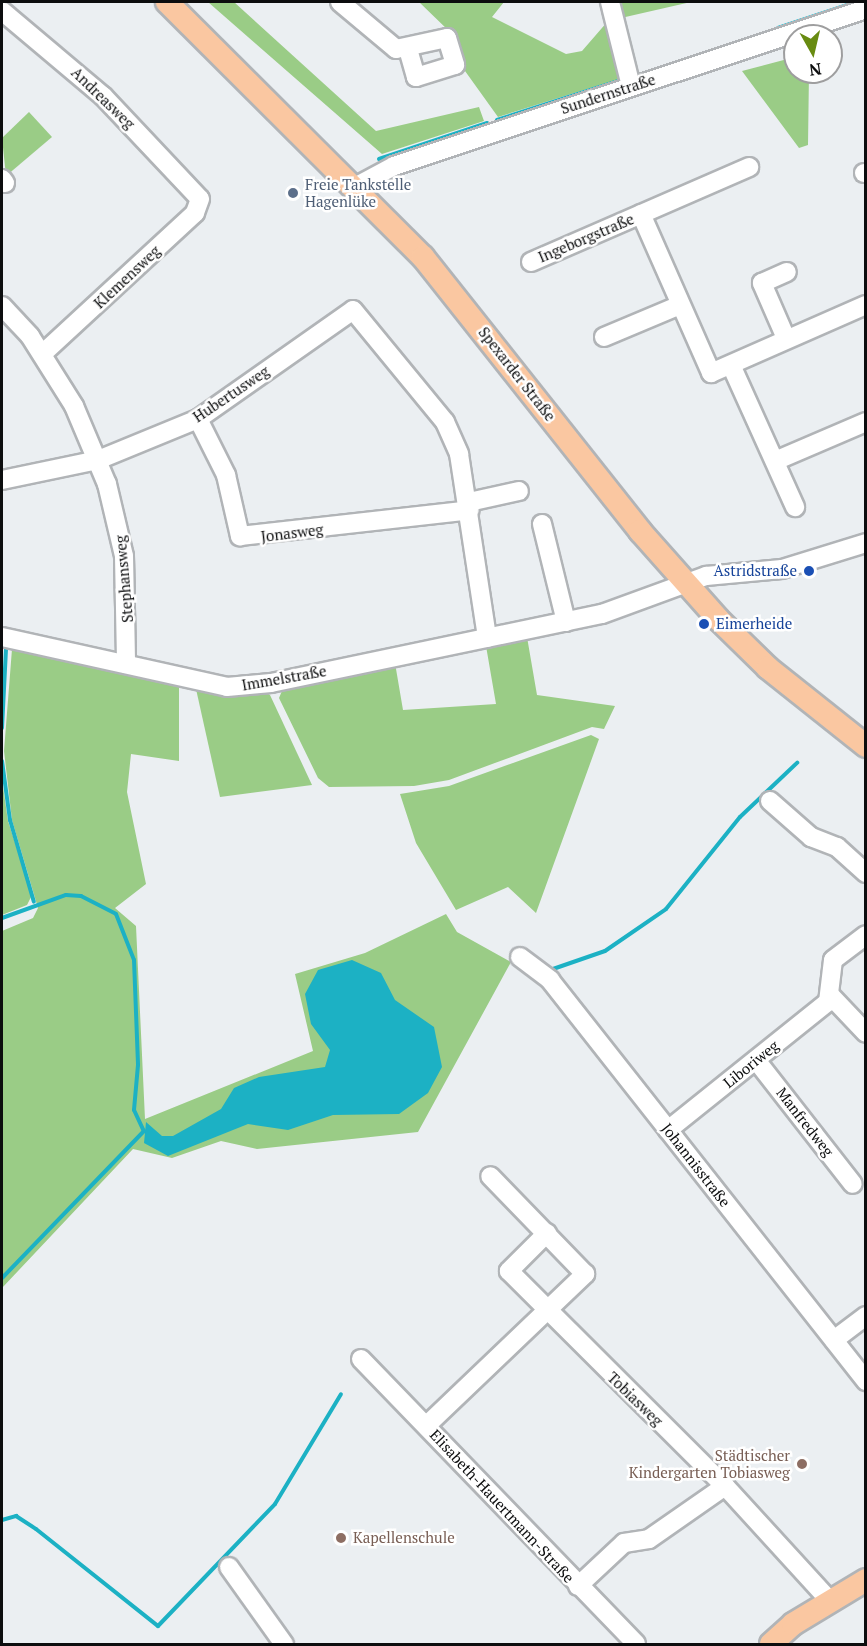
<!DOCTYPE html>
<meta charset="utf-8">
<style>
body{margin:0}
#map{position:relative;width:867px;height:1646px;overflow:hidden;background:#ebeff2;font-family:"PT Serif",serif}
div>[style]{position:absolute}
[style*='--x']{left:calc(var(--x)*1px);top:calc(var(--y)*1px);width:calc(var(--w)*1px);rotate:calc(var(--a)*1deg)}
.green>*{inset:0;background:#9acc86}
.water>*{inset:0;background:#1cb1c4}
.stream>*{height:4px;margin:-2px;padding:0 2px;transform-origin:2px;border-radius:2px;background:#1cb1c4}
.roads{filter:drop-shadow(2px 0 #b1b4b7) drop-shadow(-2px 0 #b1b4b7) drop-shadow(0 2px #b1b4b7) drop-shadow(0 -2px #b1b4b7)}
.minor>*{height:18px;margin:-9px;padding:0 9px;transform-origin:9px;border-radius:9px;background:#fff}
.major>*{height:22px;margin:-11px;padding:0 11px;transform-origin:11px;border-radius:11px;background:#fac7a1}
.dots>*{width:16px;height:16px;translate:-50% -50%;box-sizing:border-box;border:3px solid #fff;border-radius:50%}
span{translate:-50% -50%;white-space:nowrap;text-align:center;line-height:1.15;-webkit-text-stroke:5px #fff;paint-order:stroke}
.street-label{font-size:15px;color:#0c0d0e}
.service-label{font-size:15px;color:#4e5e75}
.left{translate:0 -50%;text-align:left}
.transit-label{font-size:15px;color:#164399}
.right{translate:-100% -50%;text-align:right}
.education-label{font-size:15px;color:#785e54}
.frame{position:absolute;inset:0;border:3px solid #0c0d0e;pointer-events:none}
.north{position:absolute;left:783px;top:24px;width:60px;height:60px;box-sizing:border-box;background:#fff;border:2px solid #9e9e9f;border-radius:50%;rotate:172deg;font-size:16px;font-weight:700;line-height:24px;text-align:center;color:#0c0d0e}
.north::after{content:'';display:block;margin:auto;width:21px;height:27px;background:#688b11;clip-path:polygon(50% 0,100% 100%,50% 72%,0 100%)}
</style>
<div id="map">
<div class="green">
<div style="clip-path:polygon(208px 2px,234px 2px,376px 131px,479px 107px,484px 121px,382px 154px)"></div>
<div style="clip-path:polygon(419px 2px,504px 2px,492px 17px,566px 54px,582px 51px,608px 21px,619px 79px,498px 117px,460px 64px,450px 32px)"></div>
<div style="clip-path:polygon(617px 2px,691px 2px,621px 18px)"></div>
<div style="clip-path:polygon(795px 57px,795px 72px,809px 72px,808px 145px,799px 148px,742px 71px)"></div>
<div style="clip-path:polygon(29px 112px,52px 137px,6px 176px,2px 138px)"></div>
<div style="clip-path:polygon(527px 637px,537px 695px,615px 706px,604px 729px,592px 727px,449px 780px,414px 786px,329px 787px,318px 778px,279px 698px,284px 686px,395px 663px,403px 710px,496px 704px,486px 646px)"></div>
<div style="clip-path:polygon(12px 649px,179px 684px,179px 761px,131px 754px,127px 792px,146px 884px,115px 908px,136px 926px,145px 1119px,313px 1051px,295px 974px,365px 953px,446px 914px,457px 932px,511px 962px,418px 1132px,257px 1149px,221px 1141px,172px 1158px,133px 1149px,2px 1288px,2px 931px,33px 918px,38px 908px,12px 820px,4px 751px)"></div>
<div style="clip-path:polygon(196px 689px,262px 690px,270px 695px,312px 785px,220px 797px)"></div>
<div style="clip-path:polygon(591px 735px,599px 739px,536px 913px,508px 887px,456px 910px,416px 843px,400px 794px,449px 786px)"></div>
<div style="clip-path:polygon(2px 780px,8px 821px,32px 895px,27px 905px,2px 915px)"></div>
</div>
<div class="water">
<div style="clip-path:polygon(352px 960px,381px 973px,395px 1000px,434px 1027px,442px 1067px,428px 1093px,399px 1114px,333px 1115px,288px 1130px,248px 1124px,168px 1156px,144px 1143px,146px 1122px,162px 1136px,173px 1136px,221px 1109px,234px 1088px,259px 1077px,325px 1067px,330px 1050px,311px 1024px,305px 994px,318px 970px)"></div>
</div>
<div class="stream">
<div style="--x:778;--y:28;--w:82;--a:-18.4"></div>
<div style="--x:497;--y:120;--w:130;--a:-17.9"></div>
<div style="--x:379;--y:159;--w:114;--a:-18.4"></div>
<div style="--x:487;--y:320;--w:21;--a:51"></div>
<div style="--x:2;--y:728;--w:80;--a:-87.1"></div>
<div style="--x:2;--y:761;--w:60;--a:82.3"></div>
<div style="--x:10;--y:820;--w:85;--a:73.7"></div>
<div style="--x:2;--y:918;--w:68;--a:-19.8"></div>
<div style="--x:66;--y:895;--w:15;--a:4"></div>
<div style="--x:81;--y:896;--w:39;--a:27"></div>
<div style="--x:116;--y:914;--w:49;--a:68.6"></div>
<div style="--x:134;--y:960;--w:105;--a:87.8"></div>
<div style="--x:138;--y:1065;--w:45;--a:95.1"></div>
<div style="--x:134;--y:1110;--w:23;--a:65"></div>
<div style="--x:144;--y:1131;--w:204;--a:134"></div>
<div style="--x:553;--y:969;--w:55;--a:-19.1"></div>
<div style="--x:605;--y:951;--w:74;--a:-34.5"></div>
<div style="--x:666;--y:909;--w:118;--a:-51.2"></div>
<div style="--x:740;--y:817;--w:79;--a:-43.5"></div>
<div style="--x:2;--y:1520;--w:15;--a:-16"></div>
<div style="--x:16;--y:1516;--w:24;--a:33"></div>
<div style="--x:36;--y:1529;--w:156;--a:38.5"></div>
<div style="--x:158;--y:1626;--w:169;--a:-46.2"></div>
<div style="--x:275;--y:1504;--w:128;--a:-59"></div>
</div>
<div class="roads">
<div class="minor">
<div style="--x:340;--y:2;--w:73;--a:40"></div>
<div style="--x:396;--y:49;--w:52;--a:-12.2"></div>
<div style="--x:447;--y:38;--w:28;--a:73"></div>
<div style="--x:455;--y:65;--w:41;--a:162.9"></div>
<div style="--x:416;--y:77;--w:29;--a:-106"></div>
<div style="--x:610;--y:2;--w:87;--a:76"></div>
<div style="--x:2;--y:11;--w:132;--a:40.1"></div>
<div style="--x:103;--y:96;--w:141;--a:46.7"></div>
<div style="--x:200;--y:199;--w:15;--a:110"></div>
<div style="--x:195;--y:213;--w:208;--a:137.3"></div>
<div style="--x:864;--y:173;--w:2;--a:0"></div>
<div style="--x:2;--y:179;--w:5;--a:53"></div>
<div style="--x:355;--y:187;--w:44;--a:-28.3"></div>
<div style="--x:394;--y:166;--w:497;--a:-18.4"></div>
<div style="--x:641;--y:214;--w:174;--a:66.2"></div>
<div style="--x:711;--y:373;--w:169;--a:-23.7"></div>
<div style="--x:531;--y:262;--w:238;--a:-23.5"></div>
<div style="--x:2;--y:306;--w:41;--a:47"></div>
<div style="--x:30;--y:336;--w:83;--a:57.8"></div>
<div style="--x:74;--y:406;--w:85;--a:67.1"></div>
<div style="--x:107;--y:484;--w:74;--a:76.7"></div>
<div style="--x:124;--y:556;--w:108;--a:88.9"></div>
<div style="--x:785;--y:336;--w:58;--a:-113.5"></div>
<div style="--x:762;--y:283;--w:27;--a:-24"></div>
<div style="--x:604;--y:337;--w:82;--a:-22.8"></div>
<div style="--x:731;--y:365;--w:156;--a:65.7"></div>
<div style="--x:198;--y:419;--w:63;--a:63.4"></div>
<div style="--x:226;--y:475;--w:63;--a:77.1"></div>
<div style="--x:240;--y:536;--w:231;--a:-6.4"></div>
<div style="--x:775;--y:461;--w:99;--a:-23.2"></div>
<div style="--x:2;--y:480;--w:98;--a:-11.8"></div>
<div style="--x:98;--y:460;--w:108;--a:-22.3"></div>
<div style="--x:198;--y:419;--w:189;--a:-35.1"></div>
<div style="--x:353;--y:310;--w:145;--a:50.6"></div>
<div style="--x:445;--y:422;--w:35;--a:66"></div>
<div style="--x:459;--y:454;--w:186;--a:81.3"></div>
<div style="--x:469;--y:502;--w:51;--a:-12.4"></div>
<div style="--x:542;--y:524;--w:101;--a:76.2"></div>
<div style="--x:2;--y:637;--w:230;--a:12.5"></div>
<div style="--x:227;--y:687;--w:44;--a:-5.2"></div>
<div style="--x:271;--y:683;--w:338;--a:-11.8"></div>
<div style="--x:602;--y:614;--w:111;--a:-20.1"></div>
<div style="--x:706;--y:576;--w:76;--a:-5.3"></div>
<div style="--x:782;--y:569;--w:88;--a:-17.2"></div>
<div style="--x:770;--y:801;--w:55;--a:41.3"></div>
<div style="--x:811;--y:837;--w:28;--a:21"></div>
<div style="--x:837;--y:847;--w:39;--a:42"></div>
<div style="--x:520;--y:957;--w:38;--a:37"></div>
<div style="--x:550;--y:980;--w:511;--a:51.76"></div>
<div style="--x:830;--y:995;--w:52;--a:46.5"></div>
<div style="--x:756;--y:1060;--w:157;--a:52"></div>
<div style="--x:668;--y:1130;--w:205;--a:-38.7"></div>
<div style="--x:828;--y:1002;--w:42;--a:-83.2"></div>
<div style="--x:833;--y:960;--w:41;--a:-37.1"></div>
<div style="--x:547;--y:1233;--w:54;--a:135"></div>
<div style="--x:509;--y:1271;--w:305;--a:44.9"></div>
<div style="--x:725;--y:1486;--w:157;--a:47.6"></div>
<div style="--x:834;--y:1340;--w:40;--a:-37"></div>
<div style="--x:361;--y:1359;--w:396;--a:46"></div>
<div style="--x:427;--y:1425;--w:219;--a:-43.7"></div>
<div style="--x:585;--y:1274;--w:136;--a:-134.1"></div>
<div style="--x:229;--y:1567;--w:95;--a:54.5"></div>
<div style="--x:578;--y:1586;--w:63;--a:-43.1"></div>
<div style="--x:624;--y:1543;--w:25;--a:-9"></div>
<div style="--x:649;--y:1539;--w:93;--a:-34.9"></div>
</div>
<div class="major">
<div style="--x:167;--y:2;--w:361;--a:44.9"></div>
<div style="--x:423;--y:257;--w:350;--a:51.6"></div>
<div style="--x:640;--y:531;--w:118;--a:48.4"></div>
<div style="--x:718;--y:619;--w:70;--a:44.4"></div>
<div style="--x:768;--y:668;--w:125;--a:38.5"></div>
<div style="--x:771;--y:1644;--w:30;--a:-42"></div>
<div style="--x:793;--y:1624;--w:85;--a:-31.1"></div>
</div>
</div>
<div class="dots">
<div style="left:293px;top:193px;background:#5c6f8a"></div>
<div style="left:809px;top:571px;background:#1a4fb4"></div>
<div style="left:704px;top:624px;background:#1a4fb4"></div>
<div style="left:802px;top:1464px;background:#8d6e63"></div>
<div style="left:341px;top:1538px;background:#8d6e63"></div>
</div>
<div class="street-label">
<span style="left:608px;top:94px;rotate:-18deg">Sundernstraße</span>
<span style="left:103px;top:98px;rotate:44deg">Andreasweg</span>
<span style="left:586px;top:238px;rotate:-23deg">Ingeborgstraße</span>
<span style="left:127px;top:277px;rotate:-43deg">Klemensweg</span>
<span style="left:517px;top:374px;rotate:52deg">Spexarder Straße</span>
<span style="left:231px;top:394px;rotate:-34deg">Hubertusweg</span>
<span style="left:292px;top:533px;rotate:-7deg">Jonasweg</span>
<span style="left:124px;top:579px;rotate:-95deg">Stephansweg</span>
<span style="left:284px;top:678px;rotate:-10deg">Immelstraße</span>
<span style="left:751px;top:1064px;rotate:-39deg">Liboriweg</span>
<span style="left:805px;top:1122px;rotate:52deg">Manfredweg</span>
<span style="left:696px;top:1165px;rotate:52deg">Johannisstraße</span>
<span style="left:635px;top:1399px;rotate:44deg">Tobiasweg</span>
<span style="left:502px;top:1506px;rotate:47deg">Elisabeth-Hauertmann-Straße</span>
</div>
<div class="service-label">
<span class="left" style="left:305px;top:193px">Freie Tankstelle<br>Hagenlüke</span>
</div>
<div class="transit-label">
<span class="right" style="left:797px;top:571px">Astridstraße</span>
<span class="left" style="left:716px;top:624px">Eimerheide</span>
</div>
<div class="education-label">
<span class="right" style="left:790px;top:1464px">Städtischer<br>Kindergarten Tobiasweg</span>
<span class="left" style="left:353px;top:1538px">Kapellenschule</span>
</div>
<div class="frame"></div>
<div class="north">N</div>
</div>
